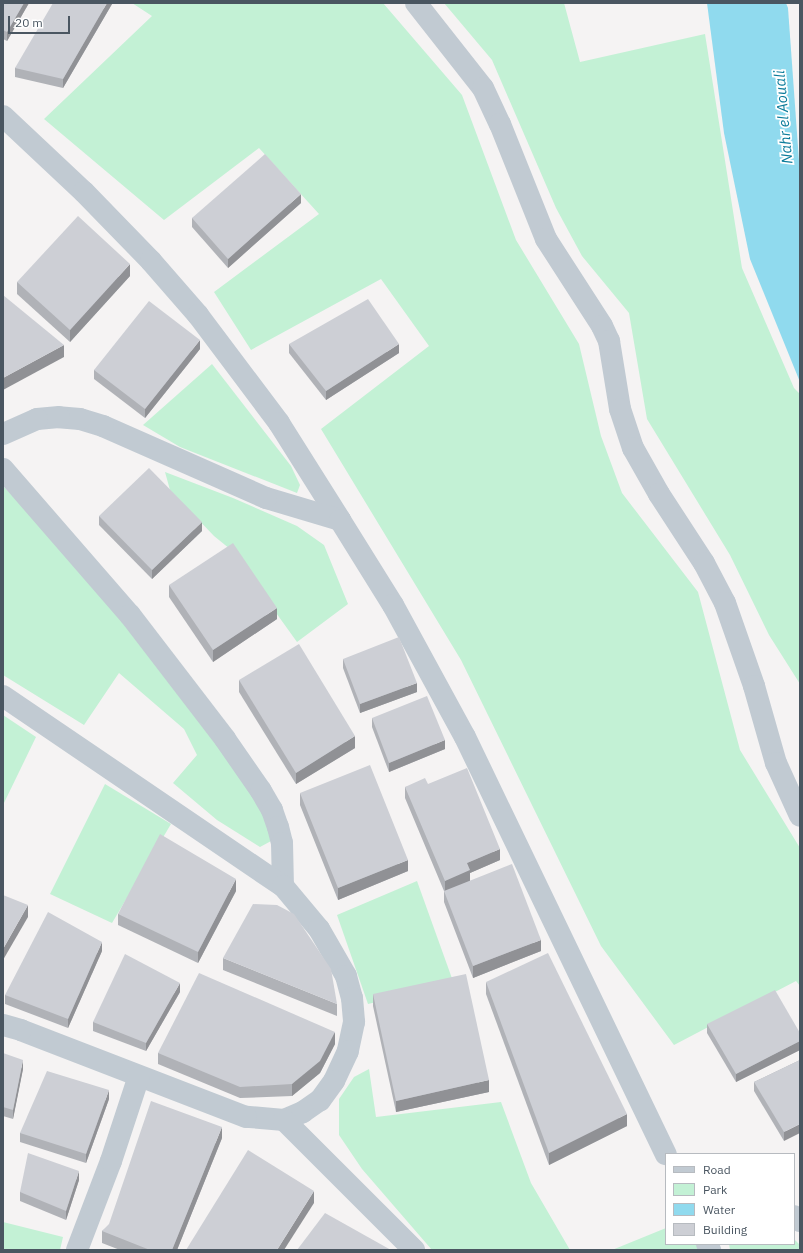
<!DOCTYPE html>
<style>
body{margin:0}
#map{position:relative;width:803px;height:1253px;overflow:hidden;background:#f5f3f3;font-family:"IBM Plex Sans",sans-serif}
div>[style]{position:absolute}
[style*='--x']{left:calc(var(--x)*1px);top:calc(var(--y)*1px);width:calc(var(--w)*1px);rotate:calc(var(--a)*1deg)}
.green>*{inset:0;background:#c3f1d5}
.water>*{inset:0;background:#90daee}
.minor>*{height:22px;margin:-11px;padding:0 11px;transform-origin:11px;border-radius:11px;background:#c1cad2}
.wall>*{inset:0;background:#b0b2b7}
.shaded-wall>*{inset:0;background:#909195}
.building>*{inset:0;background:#cdcfd5}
span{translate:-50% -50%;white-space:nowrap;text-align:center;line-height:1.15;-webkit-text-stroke:3.5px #fff;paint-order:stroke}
.water-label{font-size:15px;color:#0c7c9b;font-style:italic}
.frame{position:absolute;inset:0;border:4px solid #4a5661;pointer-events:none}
.legend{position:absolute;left:665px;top:1153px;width:130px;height:92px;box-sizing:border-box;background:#fff;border:1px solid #b7bbc0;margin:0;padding:5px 7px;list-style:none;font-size:12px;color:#4a5661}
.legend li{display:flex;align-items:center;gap:8px;height:20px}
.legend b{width:20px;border:1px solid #b7bbc0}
.scale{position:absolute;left:8px;top:16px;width:62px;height:18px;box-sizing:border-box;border:2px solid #4a5661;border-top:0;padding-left:5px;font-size:12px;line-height:14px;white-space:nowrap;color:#4a5661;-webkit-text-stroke:3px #fff;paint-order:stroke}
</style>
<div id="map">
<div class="green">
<div style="clip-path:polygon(132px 3px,383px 3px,462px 95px,516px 240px,579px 344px,601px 436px,622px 493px,698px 592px,740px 750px,800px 848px,800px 986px,796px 981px,674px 1045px,601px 946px,461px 660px,321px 429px,429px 346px,381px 279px,251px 350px,214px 292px,319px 214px,259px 148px,164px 220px,44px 119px,152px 16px)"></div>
<div style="clip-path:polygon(444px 3px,564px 3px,580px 62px,705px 34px,742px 268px,794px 388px,800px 394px,800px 684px,769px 635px,730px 555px,647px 419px,629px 313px,582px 256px,556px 208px,492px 60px)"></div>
<div style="clip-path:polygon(212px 364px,291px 466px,300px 485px,297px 493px,180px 447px,143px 425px)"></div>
<div style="clip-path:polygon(165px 472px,233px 498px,297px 526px,324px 545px,348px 604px,297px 642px,230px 549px,214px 536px,170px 490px)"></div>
<div style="clip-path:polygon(3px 486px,70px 556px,195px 712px,259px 801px,273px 840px,260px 847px,217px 820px,173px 783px,197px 755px,184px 729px,119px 673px,84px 725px,3px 675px)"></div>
<div style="clip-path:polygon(3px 715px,36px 737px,3px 805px)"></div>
<div style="clip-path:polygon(105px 784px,171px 824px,112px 923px,50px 894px)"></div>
<div style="clip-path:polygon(417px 881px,454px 984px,368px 1004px,337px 915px)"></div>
<div style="clip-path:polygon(369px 1069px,376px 1117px,501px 1102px,531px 1183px,570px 1250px,432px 1250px,362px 1169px,339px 1135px,339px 1099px,354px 1077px)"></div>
<div style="clip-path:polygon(3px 1222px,63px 1237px,60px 1250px,3px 1250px)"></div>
<div style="clip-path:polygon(666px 1228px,666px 1244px,697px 1244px,700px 1250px,612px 1250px)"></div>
<div style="clip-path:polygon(794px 1239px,800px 1245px,800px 1250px,730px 1250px,729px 1244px,794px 1244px)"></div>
</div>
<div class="water">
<div style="clip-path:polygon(707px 3px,786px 3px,788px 8px,800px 175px,800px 382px,750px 259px,724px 133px)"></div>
</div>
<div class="minor">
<div style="--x:416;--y:3;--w:108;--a:51.8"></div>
<div style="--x:483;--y:88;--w:40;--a:65"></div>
<div style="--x:500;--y:124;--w:124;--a:68.2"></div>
<div style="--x:546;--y:239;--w:103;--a:57.2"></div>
<div style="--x:602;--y:326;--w:17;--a:65"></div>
<div style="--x:609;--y:341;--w:69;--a:80.8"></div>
<div style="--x:620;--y:409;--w:41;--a:71.6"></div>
<div style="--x:633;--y:448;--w:53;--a:60.5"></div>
<div style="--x:659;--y:494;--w:82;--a:56.9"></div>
<div style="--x:704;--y:563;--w:45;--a:62.3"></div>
<div style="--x:725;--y:603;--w:88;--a:70.7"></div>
<div style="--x:754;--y:686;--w:80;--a:74.1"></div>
<div style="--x:776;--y:763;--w:58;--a:65.6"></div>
<div style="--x:3;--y:116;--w:111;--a:43.2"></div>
<div style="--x:84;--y:192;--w:96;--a:45.8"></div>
<div style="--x:151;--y:261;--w:72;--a:49"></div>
<div style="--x:198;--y:315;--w:135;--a:53.1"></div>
<div style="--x:279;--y:423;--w:115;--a:57.8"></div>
<div style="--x:340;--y:520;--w:77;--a:-163.4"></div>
<div style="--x:266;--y:498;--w:178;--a:-156.2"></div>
<div style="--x:103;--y:426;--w:24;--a:-163"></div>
<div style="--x:80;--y:419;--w:21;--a:-175"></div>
<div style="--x:59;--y:417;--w:22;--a:175"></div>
<div style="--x:37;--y:419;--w:37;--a:156"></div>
<div style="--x:3;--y:469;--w:194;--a:49"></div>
<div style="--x:130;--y:615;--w:156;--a:52.5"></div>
<div style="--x:225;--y:739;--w:63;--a:55.3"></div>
<div style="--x:261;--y:791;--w:22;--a:60"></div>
<div style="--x:272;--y:810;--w:18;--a:71"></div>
<div style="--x:278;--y:827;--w:16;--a:76"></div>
<div style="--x:282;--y:843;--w:43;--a:88.7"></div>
<div style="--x:340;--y:520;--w:100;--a:58.1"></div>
<div style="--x:393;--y:605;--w:150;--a:61.4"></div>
<div style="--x:465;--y:737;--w:463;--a:64.3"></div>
<div style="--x:3;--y:696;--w:338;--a:34.2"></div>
<div style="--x:283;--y:886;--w:56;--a:50.1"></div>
<div style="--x:319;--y:929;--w:54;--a:60.1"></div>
<div style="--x:346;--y:976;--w:23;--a:75"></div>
<div style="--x:352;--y:998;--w:24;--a:85"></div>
<div style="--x:354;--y:1022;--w:30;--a:102"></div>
<div style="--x:348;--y:1051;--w:33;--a:115"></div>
<div style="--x:334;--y:1081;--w:24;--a:126"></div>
<div style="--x:320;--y:1100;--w:21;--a:145"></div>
<div style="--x:303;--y:1112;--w:21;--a:157"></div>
<div style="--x:284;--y:1120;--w:38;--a:-175"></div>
<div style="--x:246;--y:1117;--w:241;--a:-158.9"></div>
<div style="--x:21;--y:1030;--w:19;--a:-164"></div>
<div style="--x:284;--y:1120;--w:184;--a:45"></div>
<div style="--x:794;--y:1216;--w:8;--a:40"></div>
<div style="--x:707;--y:1244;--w:7;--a:63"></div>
<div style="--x:77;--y:1250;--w:95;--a:-69.1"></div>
<div style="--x:111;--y:1161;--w:89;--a:-71.8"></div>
</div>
<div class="wall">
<div style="clip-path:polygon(3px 3px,29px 3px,7px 41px,3px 39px)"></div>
<div style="clip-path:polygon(112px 3px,112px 4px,63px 88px,15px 77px,15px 68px)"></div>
<div style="clip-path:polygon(301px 203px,228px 268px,192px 227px,192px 218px)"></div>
<div style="clip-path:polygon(130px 276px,70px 342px,17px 294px,17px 282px)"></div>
<div style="clip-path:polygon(289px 344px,399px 353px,326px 400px,289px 353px)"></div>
<div style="clip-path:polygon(200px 349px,145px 418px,94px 379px,94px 370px)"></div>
<div style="clip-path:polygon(99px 516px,202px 531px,152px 579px,99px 525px)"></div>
<div style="clip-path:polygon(169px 585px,277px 619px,213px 662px,169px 597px)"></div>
<div style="clip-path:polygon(343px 659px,417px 692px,360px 713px,343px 668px)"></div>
<div style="clip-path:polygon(239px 680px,355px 748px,296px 784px,239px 692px)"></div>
<div style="clip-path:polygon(372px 718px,445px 749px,389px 772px,372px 727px)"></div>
<div style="clip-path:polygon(428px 784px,500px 860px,470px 873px,470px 881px,541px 951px,473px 978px,444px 902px,444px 891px,405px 798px,405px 787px)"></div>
<div style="clip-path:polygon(300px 793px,408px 871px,338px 900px,300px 805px)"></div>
<div style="clip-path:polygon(236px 891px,198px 963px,118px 925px,118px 914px)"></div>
<div style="clip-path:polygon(102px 951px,68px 1028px,5px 1004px,5px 995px)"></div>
<div style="clip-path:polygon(223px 958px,337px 1004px,337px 1016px,223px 970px)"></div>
<div style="clip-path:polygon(486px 982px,627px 1126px,549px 1165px,486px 994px)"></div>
<div style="clip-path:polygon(180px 992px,146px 1051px,93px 1031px,93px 1022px)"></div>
<div style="clip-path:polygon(373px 994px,489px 1092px,396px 1112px,373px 1006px)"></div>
<div style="clip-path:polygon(707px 1024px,800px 1033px,800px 1050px,736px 1082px,707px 1033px)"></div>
<div style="clip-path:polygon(335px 1044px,320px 1073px,292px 1096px,240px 1098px,158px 1064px,158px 1053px)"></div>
<div style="clip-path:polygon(3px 1053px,23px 1069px,13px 1119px,3px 1116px)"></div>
<div style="clip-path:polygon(800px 1060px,784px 1141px,754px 1091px,754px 1082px)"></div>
<div style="clip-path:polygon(109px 1099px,86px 1163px,20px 1142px,20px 1133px)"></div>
<div style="clip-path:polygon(222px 1138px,177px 1250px,120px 1250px,102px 1243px,102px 1231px)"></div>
<div style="clip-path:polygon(79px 1180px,66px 1220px,20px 1201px,20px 1192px)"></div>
</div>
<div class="shaded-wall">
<div style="clip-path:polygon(24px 3px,29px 3px,7px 41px,7px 32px)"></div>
<div style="clip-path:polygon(107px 3px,112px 3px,112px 4px,63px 88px,63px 79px)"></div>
<div style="clip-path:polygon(301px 194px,301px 203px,228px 268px,228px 259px)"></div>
<div style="clip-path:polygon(130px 264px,130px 276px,70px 342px,70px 330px)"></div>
<div style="clip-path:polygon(200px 340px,200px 349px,145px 418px,145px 409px)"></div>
<div style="clip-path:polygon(399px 344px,399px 353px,326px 400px,326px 391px)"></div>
<div style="clip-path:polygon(64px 345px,64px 357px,3px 390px,3px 378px)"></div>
<div style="clip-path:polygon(202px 522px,202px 531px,152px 579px,152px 570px)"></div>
<div style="clip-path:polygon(277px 608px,277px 619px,213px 662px,213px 650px)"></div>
<div style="clip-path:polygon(417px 683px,417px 692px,360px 713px,360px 704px)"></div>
<div style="clip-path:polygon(355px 736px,355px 748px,296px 784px,296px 773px)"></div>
<div style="clip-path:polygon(445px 740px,445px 749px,389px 772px,389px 763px)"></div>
<div style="clip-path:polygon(500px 849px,500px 860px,470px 873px,470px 882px,445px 893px,445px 881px,467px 863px)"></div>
<div style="clip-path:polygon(408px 860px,408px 871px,338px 900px,338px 888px)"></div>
<div style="clip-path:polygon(236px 879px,236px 891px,198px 963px,198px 952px)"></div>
<div style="clip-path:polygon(28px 905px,28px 917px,3px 960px,3px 949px)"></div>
<div style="clip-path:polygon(541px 940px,541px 951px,473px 978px,473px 966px)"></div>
<div style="clip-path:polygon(102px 942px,102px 951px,68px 1028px,68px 1019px)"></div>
<div style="clip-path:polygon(180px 983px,180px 992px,146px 1051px,146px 1043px)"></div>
<div style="clip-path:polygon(335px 1032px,335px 1044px,320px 1073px,292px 1096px,292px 1084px)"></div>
<div style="clip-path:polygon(800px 1041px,800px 1050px,736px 1082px,736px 1074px)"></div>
<div style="clip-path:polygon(23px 1060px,23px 1069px,13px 1119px,13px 1110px)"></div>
<div style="clip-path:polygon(489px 1080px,489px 1092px,396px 1112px,396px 1101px)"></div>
<div style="clip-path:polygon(109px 1090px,109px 1099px,86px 1163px,86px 1154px)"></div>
<div style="clip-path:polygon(627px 1114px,627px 1126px,549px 1165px,549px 1153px)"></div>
<div style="clip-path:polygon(800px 1124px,800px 1133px,784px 1141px,784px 1132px)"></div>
<div style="clip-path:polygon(222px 1127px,222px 1138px,177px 1250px,172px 1250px)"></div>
<div style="clip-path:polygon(79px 1171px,79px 1180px,66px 1220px,66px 1211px)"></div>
<div style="clip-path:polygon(314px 1191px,314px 1203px,284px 1250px,277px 1250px)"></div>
</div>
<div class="building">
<div style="clip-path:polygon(3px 3px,24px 3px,7px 32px,3px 30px)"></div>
<div style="clip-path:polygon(53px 3px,107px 3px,63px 79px,15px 68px)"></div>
<div style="clip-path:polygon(265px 154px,301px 194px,228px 259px,192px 218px)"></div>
<div style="clip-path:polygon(78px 216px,130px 264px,70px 330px,17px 282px)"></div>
<div style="clip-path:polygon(3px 295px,64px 345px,3px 378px)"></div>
<div style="clip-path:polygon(368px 299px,399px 344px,326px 391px,289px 344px)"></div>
<div style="clip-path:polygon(149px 301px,200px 340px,145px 409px,94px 370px)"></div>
<div style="clip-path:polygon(149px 468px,202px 522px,152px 570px,99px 516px)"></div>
<div style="clip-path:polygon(233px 543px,277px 608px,213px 650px,169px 585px)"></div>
<div style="clip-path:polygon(399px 637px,417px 683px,360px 704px,343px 659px)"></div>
<div style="clip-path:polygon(299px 644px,355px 736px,296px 773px,239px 680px)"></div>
<div style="clip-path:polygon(427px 696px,445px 740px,389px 763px,372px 718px)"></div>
<div style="clip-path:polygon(370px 765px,408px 860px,338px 888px,300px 793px)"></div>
<div style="clip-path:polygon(467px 768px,500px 849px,467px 863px,470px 870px,445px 881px,405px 787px,425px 778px,428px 784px)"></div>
<div style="clip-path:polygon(160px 834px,236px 879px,198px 952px,118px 914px)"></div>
<div style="clip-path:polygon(512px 864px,541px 940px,473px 966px,444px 891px)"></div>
<div style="clip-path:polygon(3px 895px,28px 905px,3px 949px)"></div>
<div style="clip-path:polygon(253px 904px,277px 905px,294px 914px,331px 969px,337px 1004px,223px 958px)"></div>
<div style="clip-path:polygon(48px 912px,102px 942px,68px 1019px,5px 995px)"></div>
<div style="clip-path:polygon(548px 953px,627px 1114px,549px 1153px,486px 982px)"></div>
<div style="clip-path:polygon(125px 954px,180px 983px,146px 1043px,93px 1022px)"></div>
<div style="clip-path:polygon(199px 973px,335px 1032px,320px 1061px,292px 1084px,240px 1087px,158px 1053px)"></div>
<div style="clip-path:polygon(466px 974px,489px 1080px,396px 1101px,373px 994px)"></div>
<div style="clip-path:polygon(775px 990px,800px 1033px,800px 1041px,736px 1074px,707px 1024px)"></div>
<div style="clip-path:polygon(3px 1053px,23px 1060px,13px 1110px,3px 1107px)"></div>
<div style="clip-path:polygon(800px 1060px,800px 1124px,784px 1132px,754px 1082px)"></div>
<div style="clip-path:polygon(47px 1071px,109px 1090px,86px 1154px,20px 1133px)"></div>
<div style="clip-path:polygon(151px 1101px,222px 1127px,172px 1250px,150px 1250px,102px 1231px,109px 1224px)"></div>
<div style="clip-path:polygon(248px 1150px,314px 1191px,277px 1250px,186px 1250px)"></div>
<div style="clip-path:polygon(28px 1153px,79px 1171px,66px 1211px,20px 1192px)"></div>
<div style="clip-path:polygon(325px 1213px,391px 1250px,297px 1250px)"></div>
</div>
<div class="water-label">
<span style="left:783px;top:117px;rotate:-95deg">Nahr el Aouali</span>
</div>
<div class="frame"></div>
<ul class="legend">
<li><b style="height:5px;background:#c1cad2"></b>Road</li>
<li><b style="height:11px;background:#c3f1d5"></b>Park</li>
<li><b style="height:11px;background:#90daee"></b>Water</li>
<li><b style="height:11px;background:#cdcfd5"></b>Building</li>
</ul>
<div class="scale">20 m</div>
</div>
